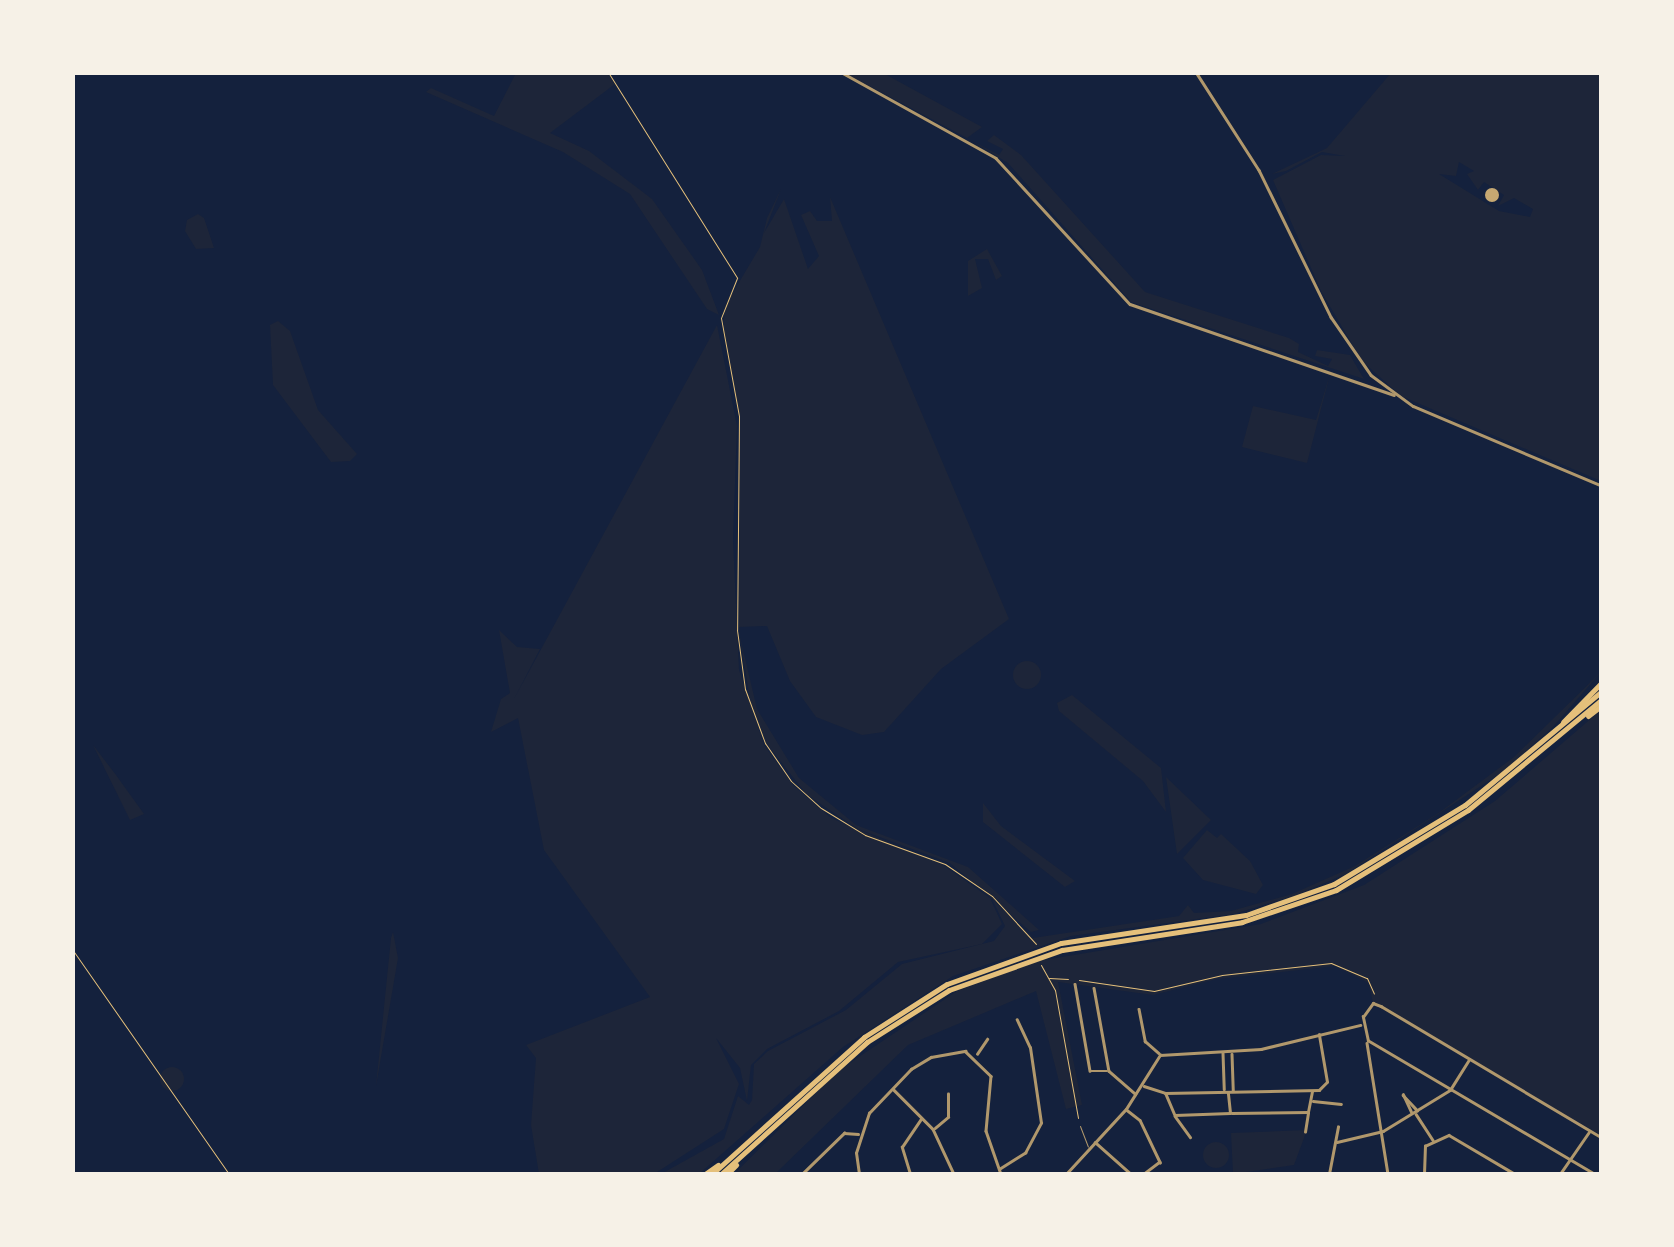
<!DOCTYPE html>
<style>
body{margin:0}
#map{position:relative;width:1674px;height:1247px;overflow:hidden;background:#14213d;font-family:"Varela Round",sans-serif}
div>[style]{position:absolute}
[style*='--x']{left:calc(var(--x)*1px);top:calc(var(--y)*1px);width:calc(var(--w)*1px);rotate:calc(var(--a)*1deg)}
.green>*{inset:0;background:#1d2539}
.round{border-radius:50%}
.building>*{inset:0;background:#c6a872}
.path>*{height:1px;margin:-0.5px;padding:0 0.5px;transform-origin:0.5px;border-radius:0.5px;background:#e5c07b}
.service>*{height:1px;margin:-0.5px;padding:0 0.5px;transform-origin:0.5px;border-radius:0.5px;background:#b1986c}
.minor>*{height:2.5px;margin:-1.25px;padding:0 1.25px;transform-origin:1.25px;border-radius:1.25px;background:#b1986c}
.tertiary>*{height:2.5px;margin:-1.25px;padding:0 1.25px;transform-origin:1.25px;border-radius:1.25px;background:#b1986c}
.trunk>*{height:5px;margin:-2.5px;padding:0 2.5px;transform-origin:2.5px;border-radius:2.5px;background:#e5c07b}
span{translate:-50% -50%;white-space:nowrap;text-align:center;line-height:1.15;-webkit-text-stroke:10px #f6f1e7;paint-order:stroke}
.frame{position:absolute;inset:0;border:75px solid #f6f1e7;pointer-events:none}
</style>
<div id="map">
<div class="green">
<div style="clip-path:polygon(516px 73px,607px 73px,615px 84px,550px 133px,589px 151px,652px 199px,702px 270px,719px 315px,707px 309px,630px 194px,563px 152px,426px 92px,431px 88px,494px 116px)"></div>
<div style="clip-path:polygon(845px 73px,883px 73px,982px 127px,967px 138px)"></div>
<div style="clip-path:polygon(evenodd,1391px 73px,1601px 73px,1601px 481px,1401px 396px,1362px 361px,1321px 291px,1273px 180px,1321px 155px,1345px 156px,1322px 152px,1286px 171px,1272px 174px,1327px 148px,1391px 73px,1459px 162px,1474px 171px,1467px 174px,1478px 190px,1484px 182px,1504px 195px,1498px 206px,1514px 198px,1533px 209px,1530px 217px,1499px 211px,1439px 174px,1456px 176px,1459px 162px)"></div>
<div style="clip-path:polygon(994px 135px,1021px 155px,1145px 292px,1289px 338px,1299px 344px,1298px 352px,1328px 366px,1332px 359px,1315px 356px,1317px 350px,1350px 355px,1364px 379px,1131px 302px,1008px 163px,972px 141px,999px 155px,1003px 149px,987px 141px)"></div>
<div style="clip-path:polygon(781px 189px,764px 233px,784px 199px,808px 269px,819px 256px,801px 215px,810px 211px,817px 221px,832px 221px,830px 197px,1009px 619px,941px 669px,884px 732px,862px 735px,816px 717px,790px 681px,767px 626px,739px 627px,740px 416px,723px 332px,725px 306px,760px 247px,767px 218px)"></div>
<div style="clip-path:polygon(198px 214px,204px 218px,214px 248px,196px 249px,185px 231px,187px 220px)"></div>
<div style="clip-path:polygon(987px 249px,1002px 276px,996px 280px,988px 259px,975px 259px,982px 288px,968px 296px,968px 261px)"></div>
<div style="clip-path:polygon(278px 321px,290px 331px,318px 410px,357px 454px,350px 461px,331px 462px,273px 385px,270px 325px)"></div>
<div style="clip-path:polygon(717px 325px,737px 426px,733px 540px,739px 670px,764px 745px,794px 786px,831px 818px,943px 865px,990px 898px,1002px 924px,982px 944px,898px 962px,839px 1011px,767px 1049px,751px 1065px,747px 1101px,740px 1068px,716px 1038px,739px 1084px,724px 1129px,654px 1174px,539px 1174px,531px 1125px,536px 1058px,526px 1045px,650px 997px,544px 850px,518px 718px,491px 732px,501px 699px,510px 693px,499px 630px,517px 647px,540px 649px,514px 699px)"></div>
<div style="clip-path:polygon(1330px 374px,1307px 463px,1242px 447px,1253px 406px,1316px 420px)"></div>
<div style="clip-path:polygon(739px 633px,757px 709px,799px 778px,856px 825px,968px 867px,1039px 930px,1031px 932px,950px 863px,858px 829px,807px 795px,766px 743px,750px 699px)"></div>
<div class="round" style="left:1013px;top:661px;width:28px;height:28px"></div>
<div style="clip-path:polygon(1601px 672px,1553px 727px,1501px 773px,1346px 874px,1294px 896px,1234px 914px,1071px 936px,953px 976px,843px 1047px,699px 1174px,661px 1174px,724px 1139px,738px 1096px,749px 1105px,752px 1100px,754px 1064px,768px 1051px,846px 1010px,902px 964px,994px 941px,1005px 926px,992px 899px,1033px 938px,1179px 916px,1188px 905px,1194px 913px,1231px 911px,1292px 894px,1355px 866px,1440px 812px,1514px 757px)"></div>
<div style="clip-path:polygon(1072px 695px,1161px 768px,1166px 812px,1143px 781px,1059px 711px,1057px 703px)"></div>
<div style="clip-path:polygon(1601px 710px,1601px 1135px,1373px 1004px,1369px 983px,1335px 966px,1217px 979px,1153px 995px,1058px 982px,1082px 1105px,1066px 1109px,1036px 991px,908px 1045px,775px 1174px,734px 1174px,838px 1071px,957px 991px,1038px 961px,1261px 924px,1364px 885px,1495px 801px)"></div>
<div style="clip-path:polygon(93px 745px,116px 775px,144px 814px,130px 820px)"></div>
<div style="clip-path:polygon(1166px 777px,1211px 820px,1177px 854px)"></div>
<div style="clip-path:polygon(983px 803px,1001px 826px,1075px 881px,1065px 887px,983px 822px)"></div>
<div style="clip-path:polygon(1207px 830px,1217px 838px,1221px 834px,1250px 861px,1263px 885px,1256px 894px,1203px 880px,1183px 858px)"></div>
<div style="clip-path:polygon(393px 932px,398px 958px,376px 1086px,391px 938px)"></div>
<div class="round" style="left:160px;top:1067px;width:24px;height:24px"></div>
<div style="clip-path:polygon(1307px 1130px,1294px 1165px,1233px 1174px,1231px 1133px)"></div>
<div class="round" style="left:1203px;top:1142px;width:26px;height:26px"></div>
</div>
<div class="building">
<div class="round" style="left:1485px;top:188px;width:14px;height:14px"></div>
</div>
<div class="path">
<div style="--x:608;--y:72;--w:243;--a:57.9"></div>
<div style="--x:737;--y:278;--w:43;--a:111.8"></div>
<div style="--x:721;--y:318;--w:100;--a:79.6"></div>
<div style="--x:739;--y:416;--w:214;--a:90.5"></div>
<div style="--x:737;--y:630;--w:60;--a:82.3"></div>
<div style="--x:745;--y:689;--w:58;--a:69.7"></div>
<div style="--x:765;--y:743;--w:46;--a:55.6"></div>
<div style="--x:791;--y:781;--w:40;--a:42"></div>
<div style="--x:821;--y:808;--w:52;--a:31.5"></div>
<div style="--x:865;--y:835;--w:85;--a:19.9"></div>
<div style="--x:945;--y:864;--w:57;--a:34.2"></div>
<div style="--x:992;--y:896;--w:65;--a:47.5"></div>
<div style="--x:72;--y:949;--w:274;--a:55.1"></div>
<div style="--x:1041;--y:965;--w:29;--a:61"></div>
<div style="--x:1055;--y:990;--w:130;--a:79.8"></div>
<div style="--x:1049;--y:978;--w:19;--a:3"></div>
<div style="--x:1079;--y:980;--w:76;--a:8.3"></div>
<div style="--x:1154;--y:991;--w:70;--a:-13.2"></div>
<div style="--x:1222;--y:975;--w:110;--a:-6.3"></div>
<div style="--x:1331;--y:963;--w:39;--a:23"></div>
<div style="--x:1367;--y:978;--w:17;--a:66"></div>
</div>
<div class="service">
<div style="--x:1080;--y:1126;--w:22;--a:69"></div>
</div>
<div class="minor">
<div style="--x:841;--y:72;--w:177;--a:29"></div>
<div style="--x:996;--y:158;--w:198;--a:47.5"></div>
<div style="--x:1130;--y:304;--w:279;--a:19"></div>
<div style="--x:1075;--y:984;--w:88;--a:80.2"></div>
<div style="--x:1090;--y:1071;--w:17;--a:0"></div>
<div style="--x:1094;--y:988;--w:84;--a:79.8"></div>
<div style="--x:1109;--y:1071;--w:35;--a:41"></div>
<div style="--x:1139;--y:1009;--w:33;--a:79"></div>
<div style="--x:1145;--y:1041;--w:18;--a:41"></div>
<div style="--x:1367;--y:1043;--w:133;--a:80.9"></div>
<div style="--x:1223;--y:1053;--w:36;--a:88"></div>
<div style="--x:977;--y:1054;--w:18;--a:-56"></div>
<div style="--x:1232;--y:1054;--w:37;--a:88"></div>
<div style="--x:1144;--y:1086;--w:22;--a:18"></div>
<div style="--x:1165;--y:1093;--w:154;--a:-1.1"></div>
<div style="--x:1319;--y:1090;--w:11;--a:-45"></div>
<div style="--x:1327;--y:1082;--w:48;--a:-99.7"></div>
<div style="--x:893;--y:1089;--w:57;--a:45"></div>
<div style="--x:933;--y:1129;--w:50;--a:65"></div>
<div style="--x:1166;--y:1094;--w:23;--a:67"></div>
<div style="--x:1175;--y:1115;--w:55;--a:-2.1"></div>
<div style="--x:1230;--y:1113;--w:20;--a:-96"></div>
<div style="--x:1313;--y:1101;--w:28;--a:6"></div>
<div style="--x:1127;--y:1110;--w:16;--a:38"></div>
<div style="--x:1140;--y:1120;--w:47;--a:64.5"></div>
<div style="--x:1160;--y:1162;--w:20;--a:143"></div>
<div style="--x:1411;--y:1112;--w:19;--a:-115"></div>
<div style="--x:1403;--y:1095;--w:21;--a:47"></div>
<div style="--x:1232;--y:1113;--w:76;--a:-0.8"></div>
<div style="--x:1308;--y:1112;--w:21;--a:-79"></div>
<div style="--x:1416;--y:1114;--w:31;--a:57"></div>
<div style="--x:1175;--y:1116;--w:26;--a:54"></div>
<div style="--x:935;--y:1128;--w:17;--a:-40"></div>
<div style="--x:948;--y:1117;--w:23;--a:-90"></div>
<div style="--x:1305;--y:1132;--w:19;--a:-81"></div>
<div style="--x:1095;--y:1142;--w:48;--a:41.6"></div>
<div style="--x:1337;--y:1142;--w:47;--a:-13.4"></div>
<div style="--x:1383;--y:1131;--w:79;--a:-31.5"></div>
<div style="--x:1450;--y:1090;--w:36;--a:-58"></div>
<div style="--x:999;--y:1169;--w:31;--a:-32"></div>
<div style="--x:1025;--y:1153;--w:34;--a:-62"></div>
<div style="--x:1041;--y:1123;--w:76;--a:-98.3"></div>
<div style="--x:1030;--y:1048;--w:31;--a:-115"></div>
<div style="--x:802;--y:1174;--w:59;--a:-44.3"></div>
<div style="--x:844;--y:1133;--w:14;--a:4"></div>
<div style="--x:859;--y:1174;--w:21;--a:-98"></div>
<div style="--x:856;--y:1153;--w:42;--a:-72"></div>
<div style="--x:869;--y:1113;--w:61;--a:-46.3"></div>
<div style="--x:911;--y:1069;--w:23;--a:-31"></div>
<div style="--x:931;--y:1057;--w:35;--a:-10"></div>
<div style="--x:965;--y:1051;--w:36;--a:44"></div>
<div style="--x:991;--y:1076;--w:55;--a:95.2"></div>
<div style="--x:986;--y:1131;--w:46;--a:70.8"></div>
<div style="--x:910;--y:1174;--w:28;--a:-107"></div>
<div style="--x:902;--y:1147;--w:34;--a:-56"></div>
<div style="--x:1066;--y:1174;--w:88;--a:-47.3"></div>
<div style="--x:1126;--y:1109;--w:64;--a:-57.8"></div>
<div style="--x:1160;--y:1055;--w:101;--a:-3.4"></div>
<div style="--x:1261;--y:1049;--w:102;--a:-13.6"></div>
<div style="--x:1329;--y:1174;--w:48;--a:-79.2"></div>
<div style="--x:1424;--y:1174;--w:28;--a:-88"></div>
<div style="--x:1425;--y:1146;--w:26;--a:-25"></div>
<div style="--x:1449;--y:1135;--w:77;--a:30.6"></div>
<div style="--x:1560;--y:1174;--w:51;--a:-55.4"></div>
<div style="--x:1594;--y:1174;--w:262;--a:-149.5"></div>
<div style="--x:1368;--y:1041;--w:25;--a:-102"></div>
<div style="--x:1363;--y:1017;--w:17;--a:-54"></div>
<div style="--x:1373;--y:1003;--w:9;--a:21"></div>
<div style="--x:1381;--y:1006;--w:257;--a:30.8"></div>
</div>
<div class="tertiary">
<div style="--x:1196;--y:72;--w:117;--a:57.3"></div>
<div style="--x:1259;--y:170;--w:164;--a:63.9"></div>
<div style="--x:1331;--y:317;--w:70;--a:55.4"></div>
<div style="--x:1371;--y:375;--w:52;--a:36.4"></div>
<div style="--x:1413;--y:406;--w:205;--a:22.9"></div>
</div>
<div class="trunk">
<div style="--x:1588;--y:716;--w:18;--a:-38"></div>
<div style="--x:1563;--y:722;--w:56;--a:-45.7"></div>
<div style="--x:705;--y:1174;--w:16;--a:-35"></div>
<div style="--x:712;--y:1174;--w:205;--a:-42"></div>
<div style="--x:864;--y:1037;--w:98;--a:-32.6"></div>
<div style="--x:947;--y:984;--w:121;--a:-19.8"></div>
<div style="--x:1061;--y:943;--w:187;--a:-8.6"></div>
<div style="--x:1246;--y:915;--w:93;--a:-19.4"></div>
<div style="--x:1334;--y:884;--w:153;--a:-31.1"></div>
<div style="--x:1465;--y:805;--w:178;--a:-39.8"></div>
<div style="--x:721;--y:1174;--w:197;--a:-42.1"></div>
<div style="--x:867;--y:1042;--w:97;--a:-32.4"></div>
<div style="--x:949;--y:990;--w:120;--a:-19.5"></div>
<div style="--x:1062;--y:950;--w:182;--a:-8.8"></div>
<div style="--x:1242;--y:922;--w:99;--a:-18.8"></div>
<div style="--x:1336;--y:890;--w:154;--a:-31.2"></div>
<div style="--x:1468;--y:810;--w:174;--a:-39.6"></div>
<div style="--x:727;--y:1174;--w:13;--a:-45"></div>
</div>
<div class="frame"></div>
</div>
